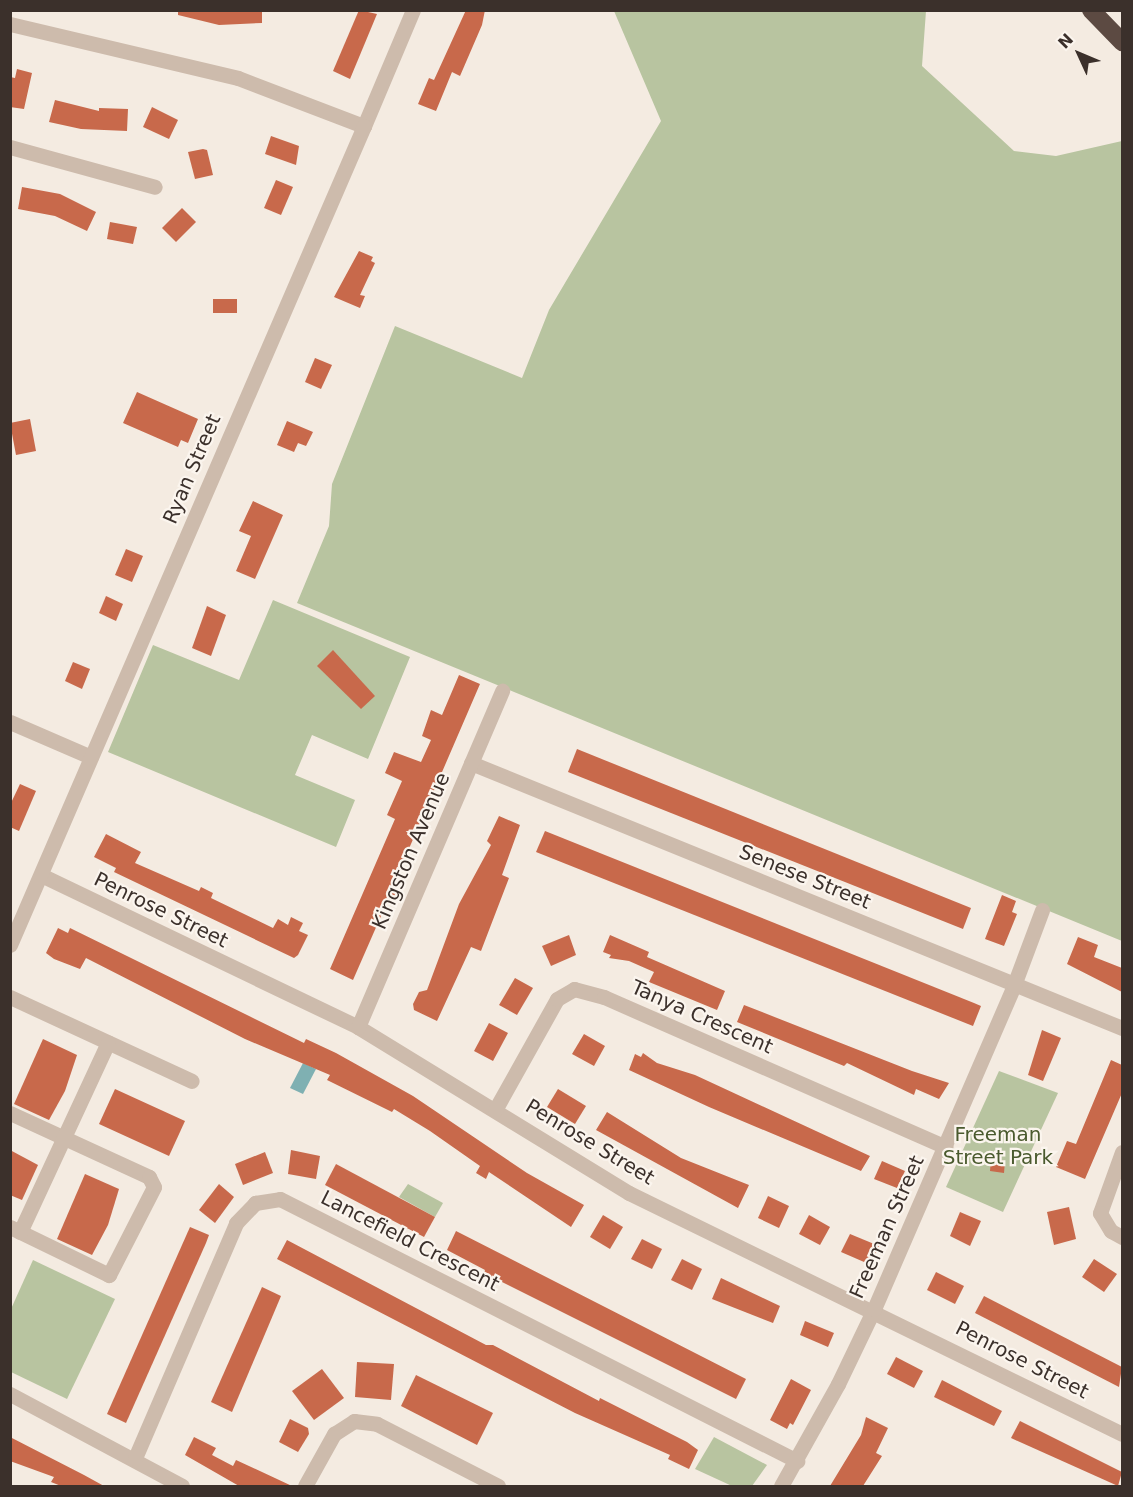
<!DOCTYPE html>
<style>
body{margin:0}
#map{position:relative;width:1133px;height:1497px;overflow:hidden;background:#f4ebe1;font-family:"DejaVu Sans",sans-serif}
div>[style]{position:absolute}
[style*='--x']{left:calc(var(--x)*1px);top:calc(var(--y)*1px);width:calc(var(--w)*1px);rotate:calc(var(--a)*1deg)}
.green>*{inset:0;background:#b8c4a0}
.water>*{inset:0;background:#7fb0b2}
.building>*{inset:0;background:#c8694b}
.minor>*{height:15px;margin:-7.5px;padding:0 7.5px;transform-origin:7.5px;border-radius:7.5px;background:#cdbbac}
.tertiary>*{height:15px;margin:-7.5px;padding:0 7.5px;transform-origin:7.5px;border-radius:7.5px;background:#cdbbac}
.motorway>*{height:18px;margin:-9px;padding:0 9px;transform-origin:9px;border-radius:9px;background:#5c4a42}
span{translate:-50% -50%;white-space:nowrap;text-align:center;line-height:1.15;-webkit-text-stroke:4.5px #fbf5ee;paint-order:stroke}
.street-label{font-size:20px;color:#3b302b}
.park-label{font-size:20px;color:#4a5a2e}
.frame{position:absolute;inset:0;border:12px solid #3b302b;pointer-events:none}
.north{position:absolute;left:1049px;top:24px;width:60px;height:60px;-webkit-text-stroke:4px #fbf5ee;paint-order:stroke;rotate:314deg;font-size:16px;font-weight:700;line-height:24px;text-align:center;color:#3b302b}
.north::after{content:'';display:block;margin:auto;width:21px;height:27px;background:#3b302b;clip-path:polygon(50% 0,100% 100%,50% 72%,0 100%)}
</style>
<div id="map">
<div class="green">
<div style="clip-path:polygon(614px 11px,926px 11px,922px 66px,1014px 151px,1056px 156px,1122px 141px,1122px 941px,297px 603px,329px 526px,332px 484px,395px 326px,522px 378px,549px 310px,661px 121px)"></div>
<div style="clip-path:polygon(273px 600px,410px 657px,368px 759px,312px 735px,295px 775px,355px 800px,336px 847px,108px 752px,153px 645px,239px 680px)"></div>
<div style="clip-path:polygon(999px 1071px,1058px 1093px,1003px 1212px,946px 1187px)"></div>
<div style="clip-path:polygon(408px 1184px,443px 1203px,435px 1217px,399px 1197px)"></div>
<div style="clip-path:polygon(33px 1260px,115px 1299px,67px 1399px,11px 1372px,11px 1309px)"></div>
<div style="clip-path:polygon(714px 1437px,767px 1465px,752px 1486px,732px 1486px,695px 1469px)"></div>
</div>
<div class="water">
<div style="clip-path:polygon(303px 1063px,316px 1069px,303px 1094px,290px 1088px)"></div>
</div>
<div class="building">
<div style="clip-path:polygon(178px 10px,262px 10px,262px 23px,219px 25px,178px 15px)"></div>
<div style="clip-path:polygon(359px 10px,377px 14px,350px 79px,333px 71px)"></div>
<div style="clip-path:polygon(466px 10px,485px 10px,482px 25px,460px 76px,452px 72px,436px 111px,418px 104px,429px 78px,434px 80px)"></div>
<div style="clip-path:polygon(17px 69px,32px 73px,24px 109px,10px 107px,10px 77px,15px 78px)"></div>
<div style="clip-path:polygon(55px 100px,99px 111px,99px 108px,128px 109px,127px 131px,81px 129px,49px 122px)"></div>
<div style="clip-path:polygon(152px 107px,178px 120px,169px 139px,143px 127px)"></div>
<div style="clip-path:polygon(271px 136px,299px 146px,296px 165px,265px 154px)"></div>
<div style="clip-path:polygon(203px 149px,207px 150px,213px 175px,195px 179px,188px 152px)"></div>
<div style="clip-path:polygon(276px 180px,293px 187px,281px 215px,264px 208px)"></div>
<div style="clip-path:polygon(22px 187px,60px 194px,96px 212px,87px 231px,55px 216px,18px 209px)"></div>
<div style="clip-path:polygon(182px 208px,196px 222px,176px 242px,162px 228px)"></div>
<div style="clip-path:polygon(110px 222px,137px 227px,133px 244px,107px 239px)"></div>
<div style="clip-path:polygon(359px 251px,373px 257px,371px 261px,375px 263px,360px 295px,365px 296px,360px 308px,334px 297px)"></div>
<div style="clip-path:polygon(213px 299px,237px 299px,237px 313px,213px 313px)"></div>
<div style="clip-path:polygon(315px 358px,332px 365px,321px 389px,305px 382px)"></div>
<div style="clip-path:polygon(137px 392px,198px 419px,188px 443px,181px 440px,178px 447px,123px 423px)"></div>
<div style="clip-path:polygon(30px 419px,36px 451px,16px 455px,10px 423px)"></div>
<div style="clip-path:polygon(287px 421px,313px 432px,306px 446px,298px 443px,294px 452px,277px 445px)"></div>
<div style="clip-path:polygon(253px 501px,283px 515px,255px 579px,236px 571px,251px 536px,239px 531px)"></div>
<div style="clip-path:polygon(126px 549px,143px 556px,132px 582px,115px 575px)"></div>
<div style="clip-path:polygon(106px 596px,123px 604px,116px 621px,99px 613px)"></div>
<div style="clip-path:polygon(207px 606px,226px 615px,211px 656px,192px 648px)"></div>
<div style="clip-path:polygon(333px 650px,375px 696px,361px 709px,317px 666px)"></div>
<div style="clip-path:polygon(73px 662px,90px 669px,82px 689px,65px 681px)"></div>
<div style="clip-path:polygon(459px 675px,480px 684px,392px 888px,397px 890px,391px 902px,388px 900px,353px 980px,330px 969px,395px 819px,387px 815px,402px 781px,385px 773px,394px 752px,421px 762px,431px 740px,422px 736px,431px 710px,442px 715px)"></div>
<div style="clip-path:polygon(577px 749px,971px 908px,963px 929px,568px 772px)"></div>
<div style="clip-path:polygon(20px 784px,36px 791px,19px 831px,10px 827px,10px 805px)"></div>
<div style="clip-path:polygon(499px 816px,520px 825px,502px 875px,509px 878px,481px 951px,471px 947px,437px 1021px,414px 1010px,413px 1004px,419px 992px,427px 990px,459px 904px,491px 845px,487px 841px)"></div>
<div style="clip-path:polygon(545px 831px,974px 1003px,981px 1006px,973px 1026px,536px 852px)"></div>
<div style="clip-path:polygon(106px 834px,141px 852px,135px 863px,199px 891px,201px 887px,213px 893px,211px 898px,273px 928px,278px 919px,288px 925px,291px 917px,303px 923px,299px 931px,308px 935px,298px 955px,294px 958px,114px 872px,116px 868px,94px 857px)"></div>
<div style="clip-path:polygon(1002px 895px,1016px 901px,1012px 912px,1017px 914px,1004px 946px,985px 939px)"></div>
<div style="clip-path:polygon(58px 928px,68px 933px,70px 928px,304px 1043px,306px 1039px,336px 1053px,413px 1096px,527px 1173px,584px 1205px,571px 1227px,489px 1172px,486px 1179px,476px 1173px,480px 1166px,430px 1131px,394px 1109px,392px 1112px,327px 1080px,330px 1075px,245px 1039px,86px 958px,80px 969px,54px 959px,46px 953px)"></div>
<div style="clip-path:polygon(569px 935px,576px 955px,551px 966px,542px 946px)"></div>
<div style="clip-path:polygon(610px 935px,649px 952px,647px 957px,725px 991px,717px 1010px,649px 982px,654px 972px,629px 961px,609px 958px,611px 955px,603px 952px)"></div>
<div style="clip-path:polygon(1078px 937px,1098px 945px,1094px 957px,1122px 968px,1122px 992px,1067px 964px)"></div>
<div style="clip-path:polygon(515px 978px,533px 988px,517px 1015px,499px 1005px)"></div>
<div style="clip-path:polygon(744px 1005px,912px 1071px,949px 1083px,939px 1099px,916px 1089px,914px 1095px,847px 1063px,844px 1066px,737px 1022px)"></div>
<div style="clip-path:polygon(489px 1023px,508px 1033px,493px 1061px,474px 1051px)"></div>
<div style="clip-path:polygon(1042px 1030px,1061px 1038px,1043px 1081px,1028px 1075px)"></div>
<div style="clip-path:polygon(584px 1034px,605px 1046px,594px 1066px,572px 1054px)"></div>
<div style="clip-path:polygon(43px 1039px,77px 1055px,65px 1091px,49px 1120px,14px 1104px)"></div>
<div style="clip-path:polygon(643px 1053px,657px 1063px,695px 1075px,870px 1156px,861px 1171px,709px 1107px,629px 1070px,635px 1054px,641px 1057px)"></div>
<div style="clip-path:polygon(1111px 1060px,1122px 1065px,1122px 1093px,1085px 1179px,1056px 1167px,1067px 1141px,1076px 1144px)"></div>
<div style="clip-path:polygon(115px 1089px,185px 1121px,169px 1156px,99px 1124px)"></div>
<div style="clip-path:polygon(558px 1089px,586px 1106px,575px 1124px,547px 1107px)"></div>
<div style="clip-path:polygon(607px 1112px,681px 1158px,749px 1185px,738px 1208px,596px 1130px)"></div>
<div style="clip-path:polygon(10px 1150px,38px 1165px,22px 1200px,10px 1195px)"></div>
<div style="clip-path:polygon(291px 1150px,320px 1156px,316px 1179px,288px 1174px)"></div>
<div style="clip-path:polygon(265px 1152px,273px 1173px,243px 1185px,235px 1164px)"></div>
<div style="clip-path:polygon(991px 1159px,1005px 1161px,1004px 1173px,990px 1171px)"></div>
<div style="clip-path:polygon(882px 1161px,905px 1171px,897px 1188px,874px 1179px)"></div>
<div style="clip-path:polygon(336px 1164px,435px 1217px,424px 1237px,325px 1185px)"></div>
<div style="clip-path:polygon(85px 1174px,119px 1189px,108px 1225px,92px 1255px,57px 1239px)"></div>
<div style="clip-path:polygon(219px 1184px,234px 1197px,215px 1223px,199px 1210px)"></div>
<div style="clip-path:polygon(768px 1196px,789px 1206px,779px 1228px,758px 1218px)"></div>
<div style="clip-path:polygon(1069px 1207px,1076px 1239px,1054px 1245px,1047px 1212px)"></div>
<div style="clip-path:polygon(960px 1212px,981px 1221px,970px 1246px,950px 1236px)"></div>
<div style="clip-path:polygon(603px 1215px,623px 1227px,610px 1249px,590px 1237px)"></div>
<div style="clip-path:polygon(809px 1215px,830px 1227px,820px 1245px,799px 1234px)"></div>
<div style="clip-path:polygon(190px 1227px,209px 1235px,206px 1243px,126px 1423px,107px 1414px)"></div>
<div style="clip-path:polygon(456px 1231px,746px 1379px,736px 1399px,484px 1273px,485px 1270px,447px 1250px)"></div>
<div style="clip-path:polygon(850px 1234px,879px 1246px,871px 1265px,841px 1252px)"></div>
<div style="clip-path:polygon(642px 1239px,662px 1249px,652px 1269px,631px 1259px)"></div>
<div style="clip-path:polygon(287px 1240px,486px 1345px,493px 1345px,599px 1401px,600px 1398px,687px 1442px,698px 1450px,689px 1469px,668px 1459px,670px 1455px,575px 1413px,277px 1259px)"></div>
<div style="clip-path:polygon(682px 1259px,702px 1269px,692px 1290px,671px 1280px)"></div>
<div style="clip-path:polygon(1094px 1259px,1117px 1274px,1104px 1292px,1082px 1277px)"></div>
<div style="clip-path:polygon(936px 1272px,964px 1286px,955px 1304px,927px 1290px)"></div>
<div style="clip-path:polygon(721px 1278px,780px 1306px,773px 1323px,712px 1299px)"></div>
<div style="clip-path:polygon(262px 1287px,281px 1296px,232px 1412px,211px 1402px)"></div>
<div style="clip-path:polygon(984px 1296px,1122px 1367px,1119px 1387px,975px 1313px)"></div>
<div style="clip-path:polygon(805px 1321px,834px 1333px,828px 1347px,800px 1335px)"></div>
<div style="clip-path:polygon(896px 1357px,923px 1371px,914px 1388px,887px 1374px)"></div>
<div style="clip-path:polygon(357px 1362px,394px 1364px,391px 1400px,355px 1397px)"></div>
<div style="clip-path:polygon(322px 1369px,344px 1398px,314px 1420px,292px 1391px)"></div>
<div style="clip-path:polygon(416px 1375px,493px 1413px,477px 1445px,401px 1406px)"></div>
<div style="clip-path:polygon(791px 1379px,811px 1390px,793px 1425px,790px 1423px,787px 1429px,770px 1420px)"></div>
<div style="clip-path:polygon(942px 1380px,1002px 1411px,994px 1426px,934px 1397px)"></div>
<div style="clip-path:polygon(866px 1417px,888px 1428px,876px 1453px,882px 1456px,863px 1486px,830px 1486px,861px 1435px)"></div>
<div style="clip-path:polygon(290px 1419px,308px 1428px,309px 1434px,298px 1452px,279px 1442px)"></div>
<div style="clip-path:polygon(1020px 1421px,1122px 1472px,1118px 1486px,1011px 1438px)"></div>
<div style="clip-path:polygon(10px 1437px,84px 1475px,104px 1486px,61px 1486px,51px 1482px,54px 1477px,10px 1461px)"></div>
<div style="clip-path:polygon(194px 1437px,216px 1448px,212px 1455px,233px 1466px,236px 1460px,292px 1486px,239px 1486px,185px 1455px)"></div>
</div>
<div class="minor">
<div style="--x:364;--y:126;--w:126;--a:-67.1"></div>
<div style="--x:10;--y:147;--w:150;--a:15.4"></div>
<div style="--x:10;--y:722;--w:88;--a:23.4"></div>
<div style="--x:471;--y:763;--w:703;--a:22.15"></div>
<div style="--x:41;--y:875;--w:352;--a:25.6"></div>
<div style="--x:358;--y:1027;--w:318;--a:31.5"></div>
<div style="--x:629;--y:1193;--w:549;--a:26.05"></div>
<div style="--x:10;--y:997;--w:200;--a:24.8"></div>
<div style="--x:358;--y:1027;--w:366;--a:-66.8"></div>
<div style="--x:495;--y:1110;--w:127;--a:-60.8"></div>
<div style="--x:557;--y:999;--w:20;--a:-30"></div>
<div style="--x:574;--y:989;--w:31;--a:15"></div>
<div style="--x:604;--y:997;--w:373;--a:23.7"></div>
<div style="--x:10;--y:1113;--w:153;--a:24.7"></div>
<div style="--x:149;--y:1177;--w:11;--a:63"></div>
<div style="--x:154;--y:1187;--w:99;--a:117.1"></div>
<div style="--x:109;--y:1275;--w:110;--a:-154.1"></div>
<div style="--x:1122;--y:1152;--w:65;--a:109.8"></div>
<div style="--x:1100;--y:1213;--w:21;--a:59"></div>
<div style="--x:1111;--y:1231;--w:13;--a:29"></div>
<div style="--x:20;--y:1232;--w:209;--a:-65.1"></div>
<div style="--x:10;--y:1394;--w:195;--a:28.1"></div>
<div style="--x:135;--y:1458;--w:256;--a:-66.7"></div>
<div style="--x:236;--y:1223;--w:28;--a:-46"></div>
<div style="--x:255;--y:1203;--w:25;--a:-9"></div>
<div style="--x:280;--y:1199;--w:580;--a:26.87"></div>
<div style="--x:305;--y:1486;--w:60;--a:-60.9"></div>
<div style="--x:334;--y:1434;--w:24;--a:-33"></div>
<div style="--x:354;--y:1421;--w:23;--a:7"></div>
<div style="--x:377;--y:1424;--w:136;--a:27.1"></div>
<div style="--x:781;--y:1486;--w:117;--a:-60.8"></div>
<div style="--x:838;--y:1384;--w:83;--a:-64.4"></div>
<div style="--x:874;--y:1309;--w:353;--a:-66.6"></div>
<div style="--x:1014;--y:985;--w:80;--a:-69.5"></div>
</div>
<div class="tertiary">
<div style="--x:10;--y:24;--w:234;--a:13.3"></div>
<div style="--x:238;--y:78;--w:135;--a:20.9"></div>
<div style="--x:364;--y:126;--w:892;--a:113.38"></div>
</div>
<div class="motorway">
<div style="--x:1091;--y:10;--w:45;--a:45.9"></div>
</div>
<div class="street-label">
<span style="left:192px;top:469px;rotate:-67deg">Ryan Street</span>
<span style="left:411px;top:851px;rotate:-67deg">Kingston Avenue</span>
<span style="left:805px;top:877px;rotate:22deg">Senese Street</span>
<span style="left:161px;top:910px;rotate:26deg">Penrose Street</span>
<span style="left:702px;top:1017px;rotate:24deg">Tanya Crescent</span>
<span style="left:590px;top:1142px;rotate:31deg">Penrose Street</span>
<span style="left:887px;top:1227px;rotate:-66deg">Freeman Street</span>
<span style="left:410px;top:1241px;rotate:27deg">Lancefield Crescent</span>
<span style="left:1022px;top:1360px;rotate:27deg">Penrose Street</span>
</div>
<div class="park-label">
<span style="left:998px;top:1146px">Freeman<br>Street Park</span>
</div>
<div class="frame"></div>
<div class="north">N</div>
</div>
